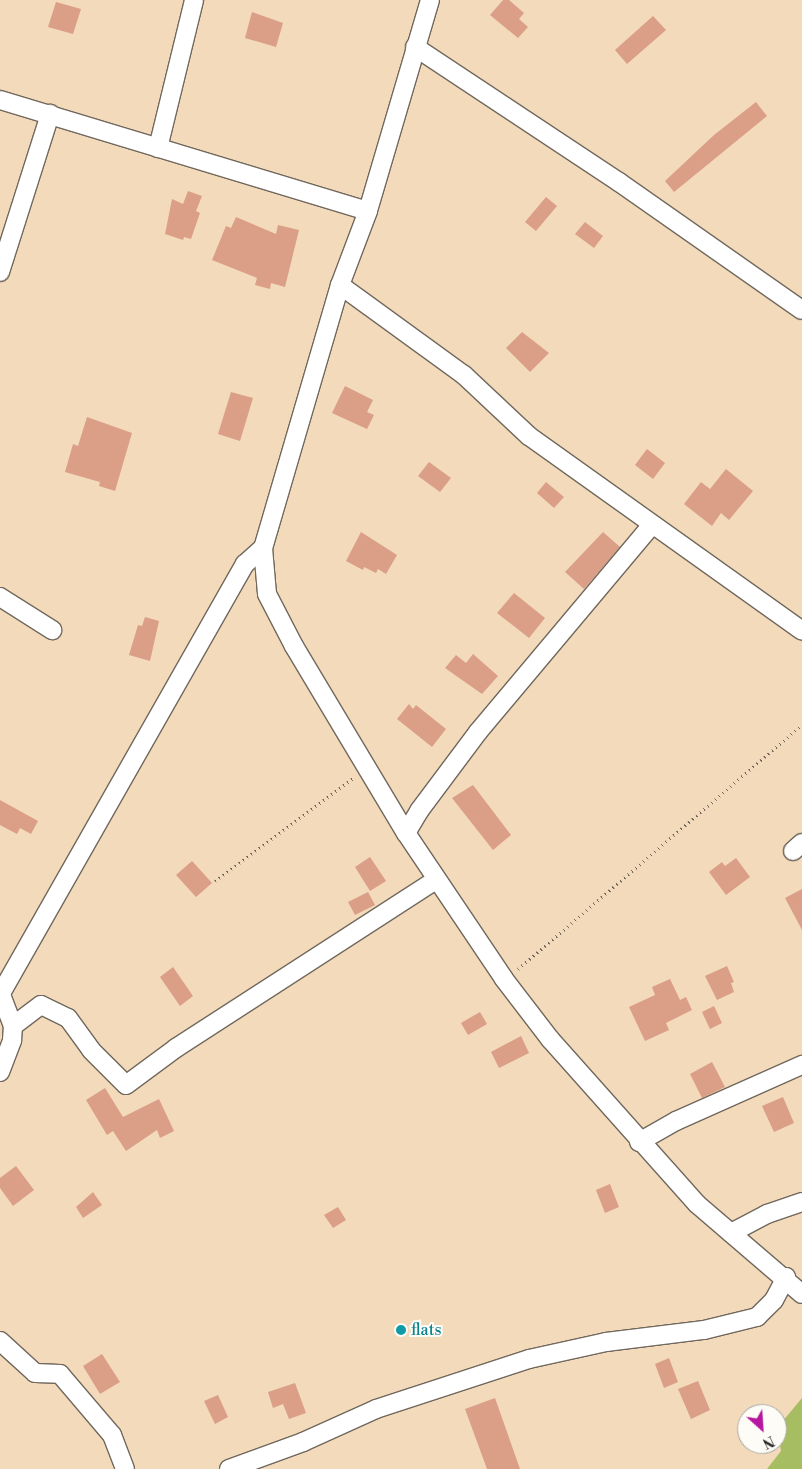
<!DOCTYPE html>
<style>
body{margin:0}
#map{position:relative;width:802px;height:1469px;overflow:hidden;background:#f2dabb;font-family:"Libre Bodoni",serif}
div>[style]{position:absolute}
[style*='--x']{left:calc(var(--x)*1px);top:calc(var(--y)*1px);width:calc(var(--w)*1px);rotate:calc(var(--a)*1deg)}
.green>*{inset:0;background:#a7bd62}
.building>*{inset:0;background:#db9e87}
.path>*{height:3px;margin-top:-1.5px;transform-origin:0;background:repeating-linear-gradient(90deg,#71685d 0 1px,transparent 0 5px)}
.roads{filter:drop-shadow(1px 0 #71685d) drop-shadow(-1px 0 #71685d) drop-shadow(0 1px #71685d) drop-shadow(0 -1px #71685d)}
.minor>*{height:18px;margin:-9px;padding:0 9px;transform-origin:9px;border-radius:9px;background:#fff}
.dots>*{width:14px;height:14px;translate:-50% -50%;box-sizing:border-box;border:2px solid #fdfcf7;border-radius:50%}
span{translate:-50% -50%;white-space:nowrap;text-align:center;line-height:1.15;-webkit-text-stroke:4px #fdfcf7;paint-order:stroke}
.culture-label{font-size:16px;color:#0d838f}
.left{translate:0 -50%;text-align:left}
.north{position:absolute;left:737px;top:1404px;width:50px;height:50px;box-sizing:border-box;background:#fdfcf7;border:1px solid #a9a8a5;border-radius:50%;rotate:154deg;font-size:14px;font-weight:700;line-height:20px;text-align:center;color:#2b2b2b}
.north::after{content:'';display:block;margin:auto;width:18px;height:22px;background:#b5179e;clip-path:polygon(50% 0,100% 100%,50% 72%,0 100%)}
</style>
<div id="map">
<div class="green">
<div style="clip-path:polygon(802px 1398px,802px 1469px,767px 1469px,781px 1451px,777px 1428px)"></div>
</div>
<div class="building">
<div style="clip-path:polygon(503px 0,509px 0,524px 13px,519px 19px,528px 27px,518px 38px,490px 15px)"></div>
<div style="clip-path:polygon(56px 2px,81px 9px,73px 34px,48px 27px)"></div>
<div style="clip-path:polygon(252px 12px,283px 23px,276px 47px,245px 38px)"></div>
<div style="clip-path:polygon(653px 16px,666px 30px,627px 64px,615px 50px)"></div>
<div style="clip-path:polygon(756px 102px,767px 116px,674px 192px,665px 181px,714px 135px)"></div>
<div style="clip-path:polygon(188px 191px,202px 196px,196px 211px,200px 213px,191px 239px,184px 237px,183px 240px,165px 234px,172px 199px,183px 204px)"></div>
<div style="clip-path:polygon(546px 197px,557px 206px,536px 231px,525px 222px)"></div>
<div style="clip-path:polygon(236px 217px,276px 234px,278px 225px,299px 230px,285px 287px,271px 283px,270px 289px,255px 285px,257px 278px,212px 260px,226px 226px,231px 228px)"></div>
<div style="clip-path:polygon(585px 222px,603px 236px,594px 248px,575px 234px)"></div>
<div style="clip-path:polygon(522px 332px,549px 353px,530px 372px,506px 348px)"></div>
<div style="clip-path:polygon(345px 386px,373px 400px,367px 412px,374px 415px,367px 429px,332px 413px)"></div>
<div style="clip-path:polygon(231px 392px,253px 398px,240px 441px,218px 434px)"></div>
<div style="clip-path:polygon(87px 417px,132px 433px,115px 491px,99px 486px,100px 482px,65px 472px,73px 444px,78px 446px)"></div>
<div style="clip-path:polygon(647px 449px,665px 463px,653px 479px,635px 465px)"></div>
<div style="clip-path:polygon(429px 462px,451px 478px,440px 492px,418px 476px)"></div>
<div style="clip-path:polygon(726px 469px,753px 491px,729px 520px,721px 513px,712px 526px,684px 504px,701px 482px,710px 489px)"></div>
<div style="clip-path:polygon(546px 482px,564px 497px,554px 508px,537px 493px)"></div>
<div style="clip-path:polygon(361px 532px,397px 555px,386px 574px,378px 569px,376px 573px,364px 567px,363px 570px,346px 561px)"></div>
<div style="clip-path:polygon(603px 532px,620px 547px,584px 589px,565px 572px)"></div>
<div style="clip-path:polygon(514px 593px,545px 618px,529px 638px,497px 613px)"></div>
<div style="clip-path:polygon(145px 617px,159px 621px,150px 661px,129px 655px,138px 625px,142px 626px)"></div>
<div style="clip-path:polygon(473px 654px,498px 676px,482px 694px,445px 668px,456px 655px,466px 663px)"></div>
<div style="clip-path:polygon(409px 704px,413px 709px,416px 705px,446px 729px,432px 747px,397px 719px)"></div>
<div style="clip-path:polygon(473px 785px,511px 835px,493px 850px,452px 798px)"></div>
<div style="clip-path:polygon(0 800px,38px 821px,31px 834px,20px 828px,17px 834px,0 825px)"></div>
<div style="clip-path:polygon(370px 857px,386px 881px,370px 891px,355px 867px)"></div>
<div style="clip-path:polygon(736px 858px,750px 877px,726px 895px,709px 872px,722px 862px,725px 866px)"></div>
<div style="clip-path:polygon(192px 861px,212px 883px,196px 897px,176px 875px)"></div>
<div style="clip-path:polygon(802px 889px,802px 930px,785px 898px)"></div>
<div style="clip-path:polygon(368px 892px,375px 905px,355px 915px,348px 902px)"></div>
<div style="clip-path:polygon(727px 966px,734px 982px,731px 983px,734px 992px,717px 1000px,705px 976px)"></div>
<div style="clip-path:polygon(173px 967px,193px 996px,180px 1006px,160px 977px)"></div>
<div style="clip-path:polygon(670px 979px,680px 1000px,686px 997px,692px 1010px,666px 1023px,669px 1030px,645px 1041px,629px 1007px,655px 995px,652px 987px)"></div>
<div style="clip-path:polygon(714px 1006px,722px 1023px,710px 1029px,702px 1012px)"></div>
<div style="clip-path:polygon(480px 1012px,487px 1024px,468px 1035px,461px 1023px)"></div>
<div style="clip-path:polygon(521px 1036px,529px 1053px,499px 1068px,491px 1052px)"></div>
<div style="clip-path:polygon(712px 1062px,725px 1087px,702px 1098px,690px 1074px)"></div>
<div style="clip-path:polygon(105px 1088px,123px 1117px,159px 1099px,174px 1131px,160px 1138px,157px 1130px,126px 1151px,113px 1131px,107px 1135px,86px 1100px)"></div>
<div style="clip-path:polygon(783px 1097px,794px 1123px,774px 1132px,762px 1106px)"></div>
<div style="clip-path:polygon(16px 1166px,34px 1190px,13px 1206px,0 1188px,0 1178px)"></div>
<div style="clip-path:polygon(610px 1184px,619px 1207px,605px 1213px,596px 1190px)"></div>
<div style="clip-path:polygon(93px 1192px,102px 1205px,83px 1218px,76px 1207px)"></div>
<div style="clip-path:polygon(338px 1207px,346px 1220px,333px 1228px,324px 1215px)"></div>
<div style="clip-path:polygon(102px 1354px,120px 1382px,100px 1394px,83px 1366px)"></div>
<div style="clip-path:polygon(669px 1358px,678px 1382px,664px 1388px,655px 1364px)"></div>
<div style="clip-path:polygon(698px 1381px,710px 1410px,691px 1419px,678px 1389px)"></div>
<div style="clip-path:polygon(295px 1383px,306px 1413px,289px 1419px,283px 1404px,273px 1408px,268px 1392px)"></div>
<div style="clip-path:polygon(218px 1395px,228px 1417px,215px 1424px,204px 1401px)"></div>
<div style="clip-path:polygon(495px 1398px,520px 1469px,487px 1469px,465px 1409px)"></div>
</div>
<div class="path">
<div style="--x:215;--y:881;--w:172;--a:-36.7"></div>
<div style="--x:518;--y:969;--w:374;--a:-40.7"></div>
</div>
<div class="roads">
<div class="minor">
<div style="--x:430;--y:0;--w:220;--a:106.4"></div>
<div style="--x:368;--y:211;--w:79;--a:110.7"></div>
<div style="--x:340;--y:285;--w:274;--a:106.3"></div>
<div style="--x:263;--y:548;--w:46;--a:85"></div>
<div style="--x:267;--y:594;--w:59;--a:62.6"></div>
<div style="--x:294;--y:646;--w:218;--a:59.1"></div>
<div style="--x:406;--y:833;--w:176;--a:56.1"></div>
<div style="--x:504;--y:979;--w:76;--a:52.5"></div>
<div style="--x:550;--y:1039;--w:221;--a:48.3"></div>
<div style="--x:697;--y:1204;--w:138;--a:40.6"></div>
<div style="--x:415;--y:47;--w:245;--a:33.5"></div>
<div style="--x:619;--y:182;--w:223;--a:35"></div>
<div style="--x:0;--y:100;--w:384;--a:16.8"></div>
<div style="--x:158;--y:148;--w:152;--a:-76.3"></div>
<div style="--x:0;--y:272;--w:166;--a:-72.4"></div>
<div style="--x:340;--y:285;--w:153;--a:36"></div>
<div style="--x:464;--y:375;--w:89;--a:43.2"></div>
<div style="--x:529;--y:436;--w:335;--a:35.5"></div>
<div style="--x:0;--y:597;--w:62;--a:32.4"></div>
<div style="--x:406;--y:833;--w:26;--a:-59"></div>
<div style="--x:419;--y:811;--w:99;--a:-53.2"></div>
<div style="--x:478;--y:732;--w:270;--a:-50"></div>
<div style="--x:793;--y:851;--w:12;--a:-42"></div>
<div style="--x:0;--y:995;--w:496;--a:-60.4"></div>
<div style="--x:245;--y:564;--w:24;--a:-42"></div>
<div style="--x:13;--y:1026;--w:35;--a:-37"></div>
<div style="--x:41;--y:1005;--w:30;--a:26"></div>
<div style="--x:68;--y:1018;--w:39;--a:54"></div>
<div style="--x:91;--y:1050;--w:49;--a:45"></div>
<div style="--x:126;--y:1085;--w:62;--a:-36.5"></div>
<div style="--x:176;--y:1048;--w:310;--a:-32.9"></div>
<div style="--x:0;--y:1072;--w:34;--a:-69"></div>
<div style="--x:12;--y:1040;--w:14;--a:-86"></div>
<div style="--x:13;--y:1026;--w:34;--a:-111"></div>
<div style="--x:639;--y:1142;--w:43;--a:-29.6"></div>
<div style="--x:676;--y:1121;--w:138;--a:-24"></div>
<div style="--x:731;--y:1233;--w:41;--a:-27.8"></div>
<div style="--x:767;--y:1214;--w:37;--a:-19"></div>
<div style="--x:0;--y:1341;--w:47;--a:42.4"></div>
<div style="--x:35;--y:1373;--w:25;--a:2"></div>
<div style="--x:60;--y:1374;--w:80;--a:49.6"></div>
<div style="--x:112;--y:1435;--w:36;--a:69"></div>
<div style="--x:229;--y:1469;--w:79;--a:-20"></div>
<div style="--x:303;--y:1442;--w:80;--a:-24.3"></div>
<div style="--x:376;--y:1409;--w:161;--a:-18.1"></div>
<div style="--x:529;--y:1359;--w:79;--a:-12.4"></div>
<div style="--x:606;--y:1342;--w:99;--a:-7"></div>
<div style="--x:704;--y:1330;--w:55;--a:-13.8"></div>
<div style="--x:757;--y:1317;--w:24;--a:-45"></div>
<div style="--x:774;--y:1300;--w:26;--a:-62"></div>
</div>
</div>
<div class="dots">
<div style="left:401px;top:1330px;background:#0f9aa8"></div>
</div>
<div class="culture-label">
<span class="left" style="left:411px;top:1330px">flats</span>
</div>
<div class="north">N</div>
</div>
